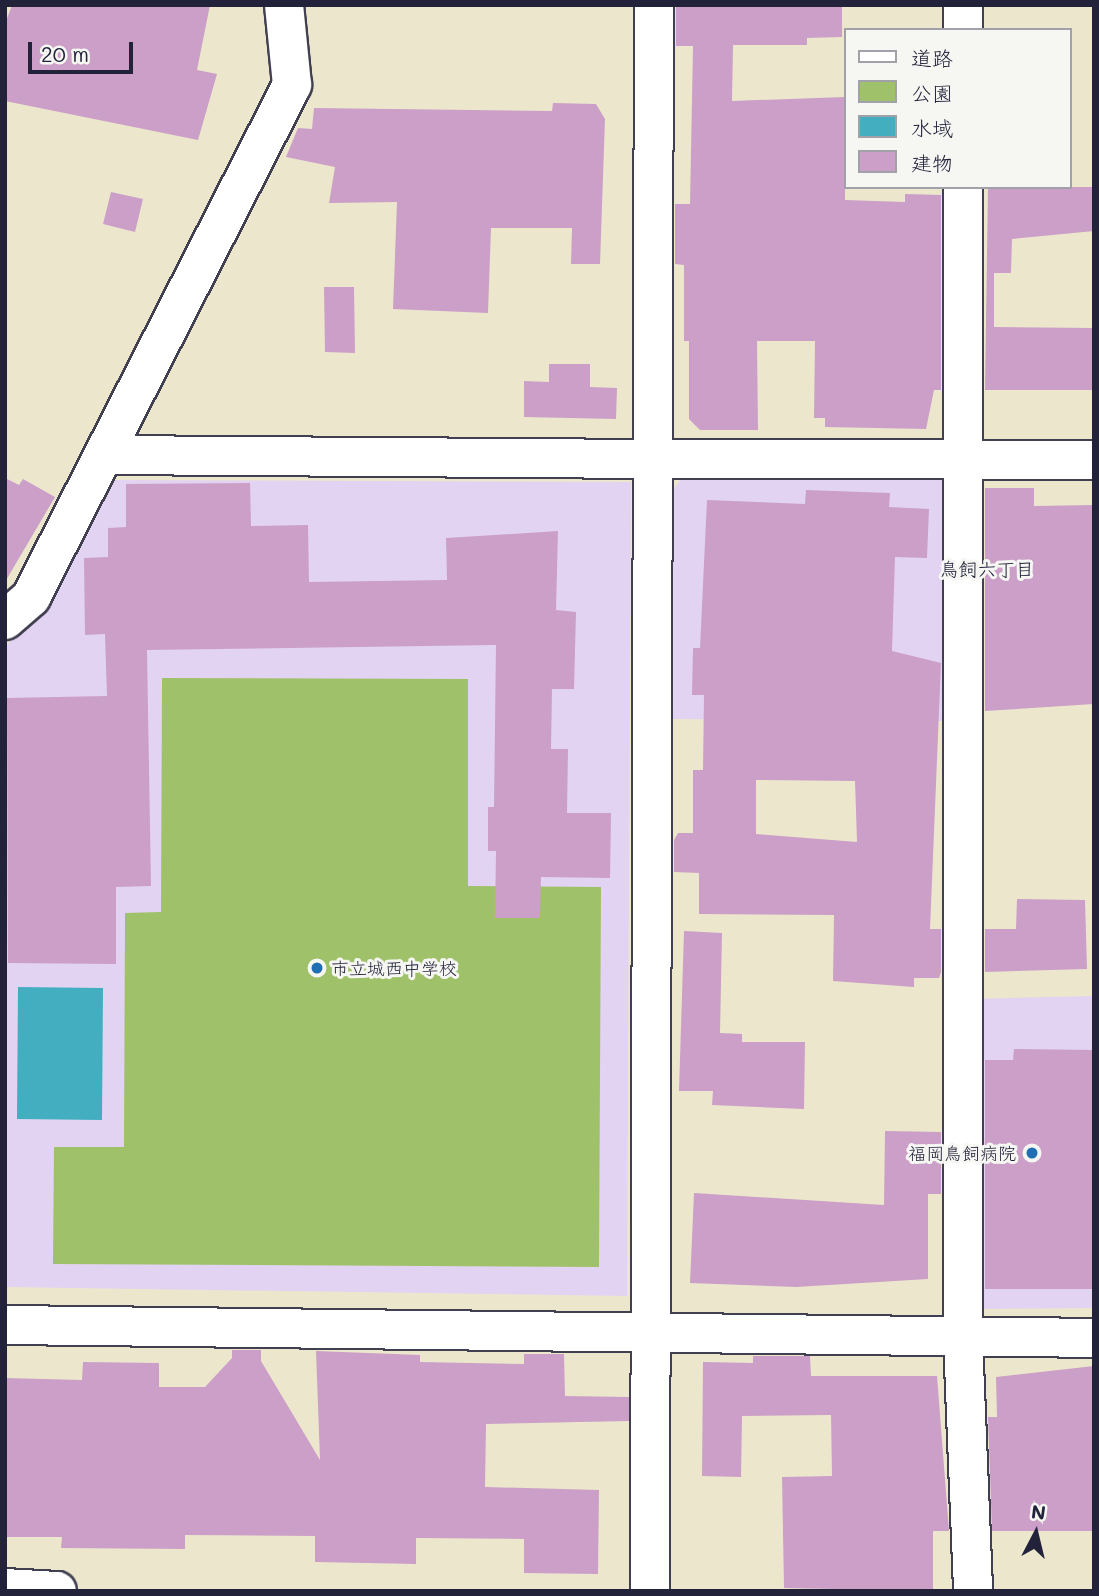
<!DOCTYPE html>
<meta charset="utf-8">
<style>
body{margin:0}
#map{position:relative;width:1099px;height:1596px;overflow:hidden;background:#ece7cc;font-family:Mali,"Klee One",sans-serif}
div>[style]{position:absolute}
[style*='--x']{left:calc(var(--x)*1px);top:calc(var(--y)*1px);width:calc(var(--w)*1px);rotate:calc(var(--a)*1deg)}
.built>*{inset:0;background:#e3d3f2}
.green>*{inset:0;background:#9fc16a}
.water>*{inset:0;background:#42aec0}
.building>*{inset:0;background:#cb9fc8}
.roads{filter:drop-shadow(2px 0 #404051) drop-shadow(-2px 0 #404051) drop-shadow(0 2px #404051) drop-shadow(0 -2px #404051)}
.minor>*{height:38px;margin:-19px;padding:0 19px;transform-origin:19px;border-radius:19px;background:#fff}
.tertiary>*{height:38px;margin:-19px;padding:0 19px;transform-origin:19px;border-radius:19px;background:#fff}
.dots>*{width:19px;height:19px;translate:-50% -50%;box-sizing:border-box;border:4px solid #f6f6f2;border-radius:50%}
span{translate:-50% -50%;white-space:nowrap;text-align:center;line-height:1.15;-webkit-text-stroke:6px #f6f6f2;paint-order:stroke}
.poi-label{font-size:18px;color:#22223b}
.left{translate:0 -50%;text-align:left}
.right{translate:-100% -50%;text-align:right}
.neighbourhood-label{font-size:19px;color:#22223b}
.frame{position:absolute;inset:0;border:7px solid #22223b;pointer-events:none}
.legend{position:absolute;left:844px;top:28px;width:228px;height:161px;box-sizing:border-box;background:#f6f6f2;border:2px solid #a1a1a9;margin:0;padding:9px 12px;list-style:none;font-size:21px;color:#22223b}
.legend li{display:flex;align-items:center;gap:14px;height:35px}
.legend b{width:35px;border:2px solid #a1a1a9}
.north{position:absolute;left:1001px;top:1498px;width:70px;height:70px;-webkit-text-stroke:5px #f6f6f2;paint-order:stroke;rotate:7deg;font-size:19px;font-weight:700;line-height:28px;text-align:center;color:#22223b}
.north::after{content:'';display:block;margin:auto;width:24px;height:32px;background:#22223b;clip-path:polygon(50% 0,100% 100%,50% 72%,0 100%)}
.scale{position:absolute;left:28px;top:42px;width:105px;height:32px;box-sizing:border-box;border:4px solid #22223b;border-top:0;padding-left:9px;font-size:21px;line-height:24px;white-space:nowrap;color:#22223b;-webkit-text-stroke:5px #f6f6f2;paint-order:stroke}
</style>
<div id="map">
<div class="built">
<div style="clip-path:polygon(687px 472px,945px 474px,943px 721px,665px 719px,667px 497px)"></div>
<div style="clip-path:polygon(111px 480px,631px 482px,627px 1296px,5px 1287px,5px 649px)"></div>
<div style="clip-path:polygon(1094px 996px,1094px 1308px,974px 1309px,967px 999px)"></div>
</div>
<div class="green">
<div style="clip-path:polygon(162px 678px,468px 679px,468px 886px,601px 887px,599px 1267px,53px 1264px,54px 1147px,124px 1147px,125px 913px,161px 912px)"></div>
</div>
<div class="water">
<div style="clip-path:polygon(18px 987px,103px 988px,102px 1120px,17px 1119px)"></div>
</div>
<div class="building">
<div style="clip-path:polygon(12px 5px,210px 5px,197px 70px,217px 74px,198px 140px,5px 101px,5px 24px)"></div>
<div style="clip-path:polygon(676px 5px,842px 5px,842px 37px,807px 38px,807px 45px,733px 45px,732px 101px,845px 97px,845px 200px,905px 202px,905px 194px,941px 195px,941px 390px,934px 390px,926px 429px,825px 427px,825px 418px,814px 418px,815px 341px,757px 341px,758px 430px,700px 430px,689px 419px,689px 341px,684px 341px,684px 265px,675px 264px,675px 204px,690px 204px,693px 46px,676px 46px)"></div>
<div style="clip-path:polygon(553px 103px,596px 104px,605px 119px,600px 264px,571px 264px,572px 228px,491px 228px,488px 313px,393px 309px,397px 202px,329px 203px,335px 167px,286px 157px,298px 128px,312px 129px,314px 108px,552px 111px)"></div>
<div style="clip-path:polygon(988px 187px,1094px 187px,1094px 231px,1012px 239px,1011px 273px,994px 273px,994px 327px,1094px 328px,1094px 390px,985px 390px)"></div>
<div style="clip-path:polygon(111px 192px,143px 199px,135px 232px,103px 224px)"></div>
<div style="clip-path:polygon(324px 287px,354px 287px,355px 353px,325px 352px)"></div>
<div style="clip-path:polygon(549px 364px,590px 364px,590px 387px,617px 388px,616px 419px,524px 417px,524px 381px,549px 382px)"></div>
<div style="clip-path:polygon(5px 478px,19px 485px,23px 479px,55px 497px,5px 582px)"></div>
<div style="clip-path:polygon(250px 483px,251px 526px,308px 525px,309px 582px,447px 580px,446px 538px,558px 531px,556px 610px,576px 612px,574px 689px,552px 689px,551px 749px,568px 749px,567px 813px,611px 813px,610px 878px,541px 877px,540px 918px,495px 918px,496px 851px,488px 851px,488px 807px,494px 807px,496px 645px,147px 650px,151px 886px,116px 887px,116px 964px,8px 963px,7px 698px,107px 696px,105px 634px,85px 635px,84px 558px,108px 557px,108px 528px,126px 527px,126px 484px)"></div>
<div style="clip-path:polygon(985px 488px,1034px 488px,1034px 506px,1094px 505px,1094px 704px,985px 711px)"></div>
<div style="clip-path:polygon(evenodd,806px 490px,890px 493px,889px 507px,929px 509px,927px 558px,895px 557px,892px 651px,941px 663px,930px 929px,941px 929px,941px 972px,939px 978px,914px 978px,914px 987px,833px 981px,834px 915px,699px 914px,699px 873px,674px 872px,674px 840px,678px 833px,693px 833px,693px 770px,703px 770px,704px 695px,692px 695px,693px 648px,700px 648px,707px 500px,805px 504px,806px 490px,756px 780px,855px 781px,857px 842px,756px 834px,756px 780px)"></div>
<div style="clip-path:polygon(1017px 899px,1085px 900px,1087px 969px,985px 972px,985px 929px,1016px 929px)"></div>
<div style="clip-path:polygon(684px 931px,722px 933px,720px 1033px,742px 1034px,742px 1042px,805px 1042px,804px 1109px,712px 1105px,713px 1091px,679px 1091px)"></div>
<div style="clip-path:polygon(1014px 1049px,1094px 1050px,1094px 1289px,985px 1289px,985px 1060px,1013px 1060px)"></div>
<div style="clip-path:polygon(885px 1131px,941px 1132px,941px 1194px,928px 1194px,928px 1279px,796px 1287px,690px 1283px,694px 1193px,884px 1205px)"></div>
<div style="clip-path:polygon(232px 1350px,261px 1350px,261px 1361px,320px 1460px,316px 1351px,420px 1355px,420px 1362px,524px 1364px,524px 1354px,564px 1354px,565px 1396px,629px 1397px,629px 1421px,486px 1424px,485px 1487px,599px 1490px,598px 1574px,524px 1573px,524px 1539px,416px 1538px,416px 1564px,315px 1562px,315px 1536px,185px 1535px,185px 1549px,61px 1548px,62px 1537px,5px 1537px,5px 1378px,82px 1380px,83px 1362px,159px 1363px,159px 1387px,205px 1387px,232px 1358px)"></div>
<div style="clip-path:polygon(753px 1356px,810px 1356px,811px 1376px,937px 1376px,949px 1531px,933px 1531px,933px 1591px,784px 1588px,782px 1477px,832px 1476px,831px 1415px,742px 1416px,741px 1477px,702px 1476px,703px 1362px,753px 1363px)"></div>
<div style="clip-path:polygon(1094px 1366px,1094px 1531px,992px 1531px,988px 1417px,997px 1417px,996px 1377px)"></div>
</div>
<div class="roads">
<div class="minor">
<div style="--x:963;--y:30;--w:25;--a:-90"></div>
<div style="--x:963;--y:187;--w:1152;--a:90"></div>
<div style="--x:963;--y:1339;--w:252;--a:87.7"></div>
<div style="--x:654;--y:459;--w:440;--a:0.1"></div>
<div style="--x:5;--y:620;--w:35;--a:-41"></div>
<div style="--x:31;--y:597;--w:575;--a:-62.99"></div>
<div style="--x:292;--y:85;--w:80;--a:-95.7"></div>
</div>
<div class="tertiary">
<div style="--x:105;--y:455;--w:549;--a:0.42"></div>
<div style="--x:5;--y:1325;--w:1089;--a:0.68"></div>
<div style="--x:5;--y:1588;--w:52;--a:3.3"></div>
<div style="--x:650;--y:1591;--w:1586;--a:-89.86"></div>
</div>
</div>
<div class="dots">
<div style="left:317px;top:968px;background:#1f6fb2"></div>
<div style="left:1032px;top:1153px;background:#1f6fb2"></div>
</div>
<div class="poi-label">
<span class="left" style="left:331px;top:968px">市立城西中学校</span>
<span class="right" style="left:1016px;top:1153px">福岡鳥飼病院</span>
</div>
<div class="neighbourhood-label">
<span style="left:987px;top:569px">鳥飼六丁目</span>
</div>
<div class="frame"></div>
<ul class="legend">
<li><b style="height:9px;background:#fff"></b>道路</li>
<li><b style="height:19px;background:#9fc16a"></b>公園</li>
<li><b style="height:19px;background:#42aec0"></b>水域</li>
<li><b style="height:19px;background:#cb9fc8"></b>建物</li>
</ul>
<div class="north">N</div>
<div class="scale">20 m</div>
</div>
